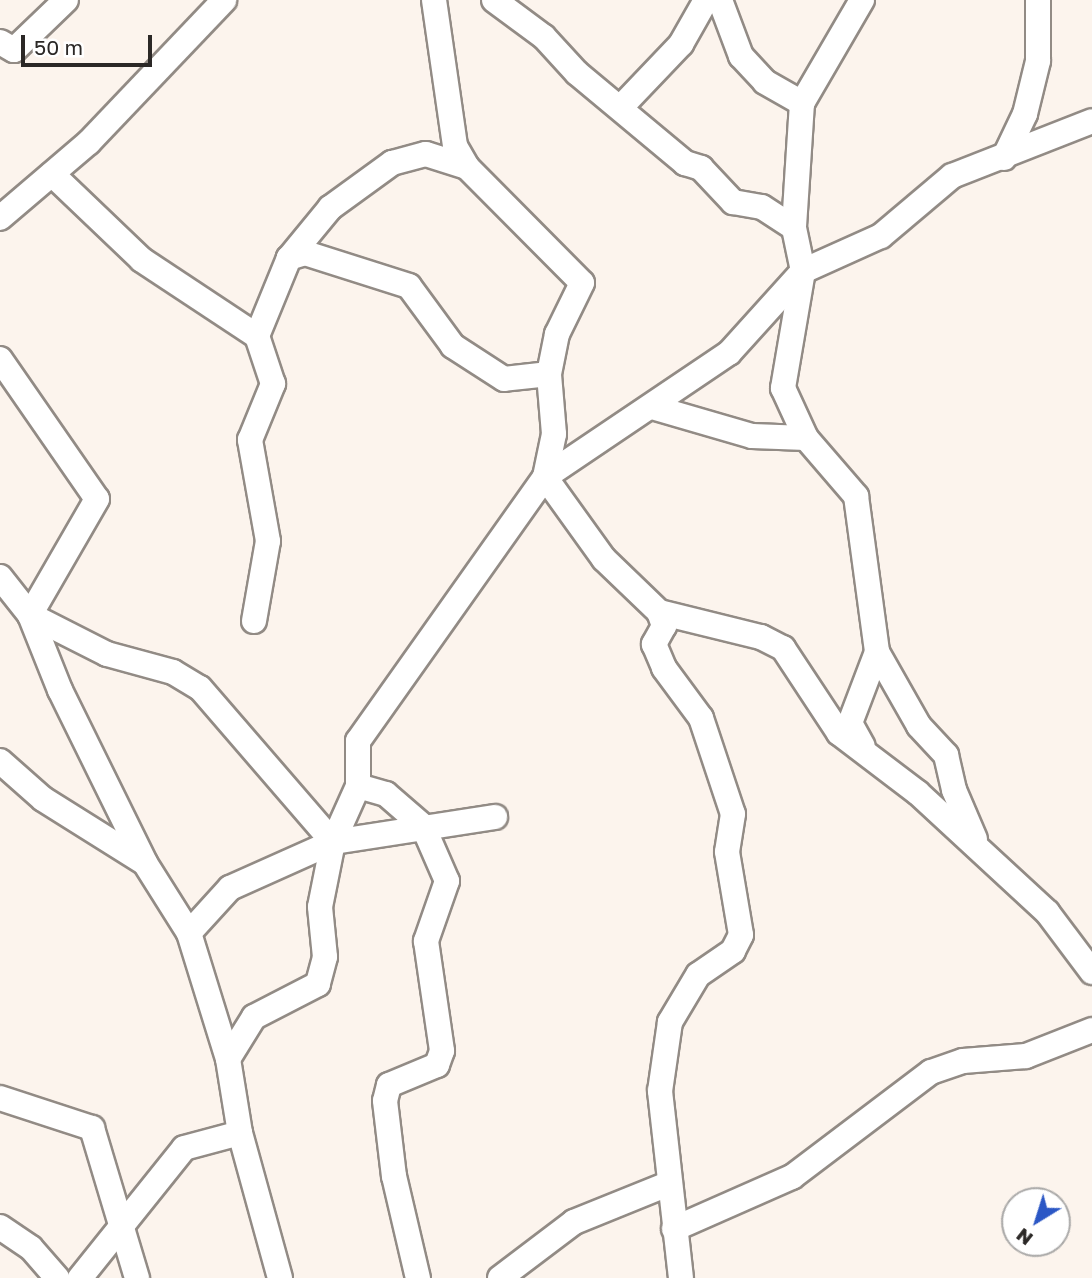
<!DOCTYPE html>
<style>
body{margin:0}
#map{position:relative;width:1092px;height:1278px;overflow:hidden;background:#fcf4ed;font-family:"Golos Text",sans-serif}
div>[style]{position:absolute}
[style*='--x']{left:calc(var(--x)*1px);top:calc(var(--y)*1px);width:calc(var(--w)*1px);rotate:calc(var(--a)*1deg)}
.roads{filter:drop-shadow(2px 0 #928b85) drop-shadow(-2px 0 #928b85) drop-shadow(0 2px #928b85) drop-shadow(0 -2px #928b85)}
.minor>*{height:24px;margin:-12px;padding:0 12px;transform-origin:12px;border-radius:12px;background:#fff}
span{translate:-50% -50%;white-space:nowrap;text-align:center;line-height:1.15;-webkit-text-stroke:5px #fff;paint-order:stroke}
.north{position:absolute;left:1001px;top:1187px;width:70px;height:70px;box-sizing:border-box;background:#fff;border:2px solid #aaa9a8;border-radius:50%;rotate:218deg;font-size:19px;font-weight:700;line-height:28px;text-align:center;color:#2b2826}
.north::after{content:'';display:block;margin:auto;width:24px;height:32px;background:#2b57c5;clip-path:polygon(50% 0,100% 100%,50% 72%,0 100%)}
.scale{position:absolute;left:21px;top:35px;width:131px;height:32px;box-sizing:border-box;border:4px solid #2b2826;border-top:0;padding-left:9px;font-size:21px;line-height:24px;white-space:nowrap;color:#2b2826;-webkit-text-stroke:5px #fff;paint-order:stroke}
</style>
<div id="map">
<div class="roads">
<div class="minor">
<div style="--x:434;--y:0;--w:148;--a:81.8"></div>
<div style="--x:455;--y:146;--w:24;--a:60"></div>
<div style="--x:467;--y:167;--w:163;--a:45.2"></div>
<div style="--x:582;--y:283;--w:57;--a:116.1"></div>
<div style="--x:557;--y:334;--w:41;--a:101.3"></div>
<div style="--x:494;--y:0;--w:62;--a:36.5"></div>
<div style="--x:544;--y:37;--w:49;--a:47.5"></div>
<div style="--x:577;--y:73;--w:141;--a:39.8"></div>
<div style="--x:685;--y:163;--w:17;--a:17"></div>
<div style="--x:701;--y:168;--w:47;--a:46.7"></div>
<div style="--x:733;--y:202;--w:29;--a:10"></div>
<div style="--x:762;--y:207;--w:38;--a:33"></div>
<div style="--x:720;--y:0;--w:60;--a:69.4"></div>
<div style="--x:741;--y:56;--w:35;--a:47"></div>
<div style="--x:765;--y:82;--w:43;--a:29.6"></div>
<div style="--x:862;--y:0;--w:119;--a:120.2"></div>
<div style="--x:802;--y:103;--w:125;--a:93.7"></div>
<div style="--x:794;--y:228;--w:44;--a:78.2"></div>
<div style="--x:803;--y:271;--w:119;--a:99.7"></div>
<div style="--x:783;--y:388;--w:55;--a:65.3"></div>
<div style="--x:806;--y:438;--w:77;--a:49.2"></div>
<div style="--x:856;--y:496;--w:157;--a:82.3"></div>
<div style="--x:877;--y:652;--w:76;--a:110.8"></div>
<div style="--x:850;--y:723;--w:26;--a:61"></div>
<div style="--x:0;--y:42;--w:16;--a:30"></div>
<div style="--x:14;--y:50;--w:72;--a:-43.9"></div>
<div style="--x:622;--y:106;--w:86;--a:-46.4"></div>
<div style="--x:681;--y:44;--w:51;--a:-60.4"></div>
<div style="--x:1004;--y:158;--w:49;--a:-64.5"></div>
<div style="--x:1025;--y:114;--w:55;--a:-76.2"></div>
<div style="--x:1038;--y:61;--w:61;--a:-90"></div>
<div style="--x:52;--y:174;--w:124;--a:43.7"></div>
<div style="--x:142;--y:260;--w:138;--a:33.5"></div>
<div style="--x:0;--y:218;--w:117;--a:-40.5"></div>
<div style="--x:89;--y:142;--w:196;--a:-46.4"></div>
<div style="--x:0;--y:359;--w:170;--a:55.3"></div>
<div style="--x:97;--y:499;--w:134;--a:120"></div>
<div style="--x:652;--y:407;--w:104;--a:16.2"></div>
<div style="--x:752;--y:436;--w:54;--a:2.1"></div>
<div style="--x:545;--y:477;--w:101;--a:54.3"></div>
<div style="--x:604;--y:559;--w:76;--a:43.9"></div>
<div style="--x:659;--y:612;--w:105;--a:13.8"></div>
<div style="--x:761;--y:637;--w:25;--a:27"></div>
<div style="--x:783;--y:648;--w:102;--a:56.6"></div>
<div style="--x:839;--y:733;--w:99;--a:37.2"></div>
<div style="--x:918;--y:793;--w:176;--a:42.7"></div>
<div style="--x:1047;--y:912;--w:75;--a:53.1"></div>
<div style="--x:545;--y:477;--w:222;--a:-34"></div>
<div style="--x:729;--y:353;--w:110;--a:-47.9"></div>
<div style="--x:803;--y:271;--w:85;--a:-24.2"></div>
<div style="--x:881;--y:236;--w:93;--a:-40.2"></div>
<div style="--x:952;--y:176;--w:150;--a:-21.4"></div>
<div style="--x:0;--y:577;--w:48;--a:51.7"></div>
<div style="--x:30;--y:615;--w:81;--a:68.2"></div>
<div style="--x:60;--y:690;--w:193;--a:63.8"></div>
<div style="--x:145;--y:863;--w:83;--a:57.8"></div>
<div style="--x:659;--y:612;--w:15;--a:70"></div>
<div style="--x:664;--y:626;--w:21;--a:119"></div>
<div style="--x:654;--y:644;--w:26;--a:67"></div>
<div style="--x:664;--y:668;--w:62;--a:53.5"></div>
<div style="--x:701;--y:718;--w:101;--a:71.6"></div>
<div style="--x:733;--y:814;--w:38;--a:99"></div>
<div style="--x:727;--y:852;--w:84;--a:80.4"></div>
<div style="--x:741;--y:935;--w:18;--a:117"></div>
<div style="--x:733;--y:951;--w:42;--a:145.6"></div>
<div style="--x:698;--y:975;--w:55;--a:120.8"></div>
<div style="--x:670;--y:1022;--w:70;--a:98.2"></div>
<div style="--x:660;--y:1091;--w:188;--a:83.6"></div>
<div style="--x:30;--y:615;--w:86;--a:26.9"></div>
<div style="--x:107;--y:654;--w:68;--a:15.3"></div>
<div style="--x:173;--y:672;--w:31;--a:31"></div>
<div style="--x:200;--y:688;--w:203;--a:49.2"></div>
<div style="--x:333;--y:842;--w:66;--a:101.3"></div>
<div style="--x:320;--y:907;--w:50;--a:84.3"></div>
<div style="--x:325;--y:957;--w:28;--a:105"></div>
<div style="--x:318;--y:984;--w:72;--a:152.7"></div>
<div style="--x:254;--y:1017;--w:49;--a:121.8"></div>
<div style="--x:254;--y:621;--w:81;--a:-80.1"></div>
<div style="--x:268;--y:541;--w:103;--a:-100.1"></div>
<div style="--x:250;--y:440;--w:61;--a:-67.7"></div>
<div style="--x:273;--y:384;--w:51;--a:-108.4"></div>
<div style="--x:257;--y:336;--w:84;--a:-67.7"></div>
<div style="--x:289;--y:258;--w:65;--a:-50.6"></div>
<div style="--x:330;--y:208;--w:77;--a:-36"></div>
<div style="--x:392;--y:163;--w:35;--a:-15"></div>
<div style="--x:426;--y:154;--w:43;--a:17.6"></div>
<div style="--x:877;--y:652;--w:85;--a:60.4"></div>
<div style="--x:919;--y:726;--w:40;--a:47"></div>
<div style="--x:946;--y:755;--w:36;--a:77"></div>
<div style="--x:954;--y:790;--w:53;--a:66.8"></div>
<div style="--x:0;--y:761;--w:57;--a:41.5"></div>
<div style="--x:43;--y:799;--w:120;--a:32.1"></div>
<div style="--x:358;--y:786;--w:29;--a:16"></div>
<div style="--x:386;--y:794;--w:49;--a:40.9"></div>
<div style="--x:423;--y:826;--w:60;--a:66.4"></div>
<div style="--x:447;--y:881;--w:64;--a:109.3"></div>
<div style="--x:426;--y:941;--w:111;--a:81.7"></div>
<div style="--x:442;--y:1051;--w:15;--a:110"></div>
<div style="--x:437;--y:1065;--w:52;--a:157.4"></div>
<div style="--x:389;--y:1085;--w:16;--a:104"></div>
<div style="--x:385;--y:1101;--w:76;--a:83.2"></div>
<div style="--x:394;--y:1176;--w:105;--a:76.8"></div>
<div style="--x:333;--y:842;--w:164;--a:-8.8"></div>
<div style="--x:0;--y:1098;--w:97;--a:18.1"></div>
<div style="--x:92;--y:1128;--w:157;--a:73.3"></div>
<div style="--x:0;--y:1227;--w:37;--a:34"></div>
<div style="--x:31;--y:1248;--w:40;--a:49"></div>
<div style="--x:674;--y:1229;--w:129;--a:-23.8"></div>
<div style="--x:792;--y:1177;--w:174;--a:-37.1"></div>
<div style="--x:931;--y:1072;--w:34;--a:-19"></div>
<div style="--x:963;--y:1061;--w:63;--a:-4.5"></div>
<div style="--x:1026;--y:1056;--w:71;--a:-21.5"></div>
<div style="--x:80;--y:1278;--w:166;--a:-51.3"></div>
<div style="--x:184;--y:1148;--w:58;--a:-15"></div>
<div style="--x:280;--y:1278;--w:150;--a:-105.4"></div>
<div style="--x:240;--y:1133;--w:75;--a:-99.2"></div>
<div style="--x:228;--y:1059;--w:132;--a:-107.2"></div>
<div style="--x:189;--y:933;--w:61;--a:-47.7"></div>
<div style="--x:230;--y:888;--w:113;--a:-24.1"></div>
<div style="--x:333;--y:842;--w:61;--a:-65.9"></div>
<div style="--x:358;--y:786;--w:45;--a:-90"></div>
<div style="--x:358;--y:741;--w:324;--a:-54.7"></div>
<div style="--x:545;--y:477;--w:44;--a:-78.2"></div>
<div style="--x:554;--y:434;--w:60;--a:-94.8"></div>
<div style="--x:549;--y:374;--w:45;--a:173.7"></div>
<div style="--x:504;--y:379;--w:61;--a:-147.1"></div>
<div style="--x:453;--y:346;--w:74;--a:-126.3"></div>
<div style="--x:409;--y:286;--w:109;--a:-162.4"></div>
<div style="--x:305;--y:253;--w:17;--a:163"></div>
<div style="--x:500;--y:1278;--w:93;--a:-37.1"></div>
<div style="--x:574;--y:1222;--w:101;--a:-22"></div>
</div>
</div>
<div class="north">N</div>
<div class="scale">50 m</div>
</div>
